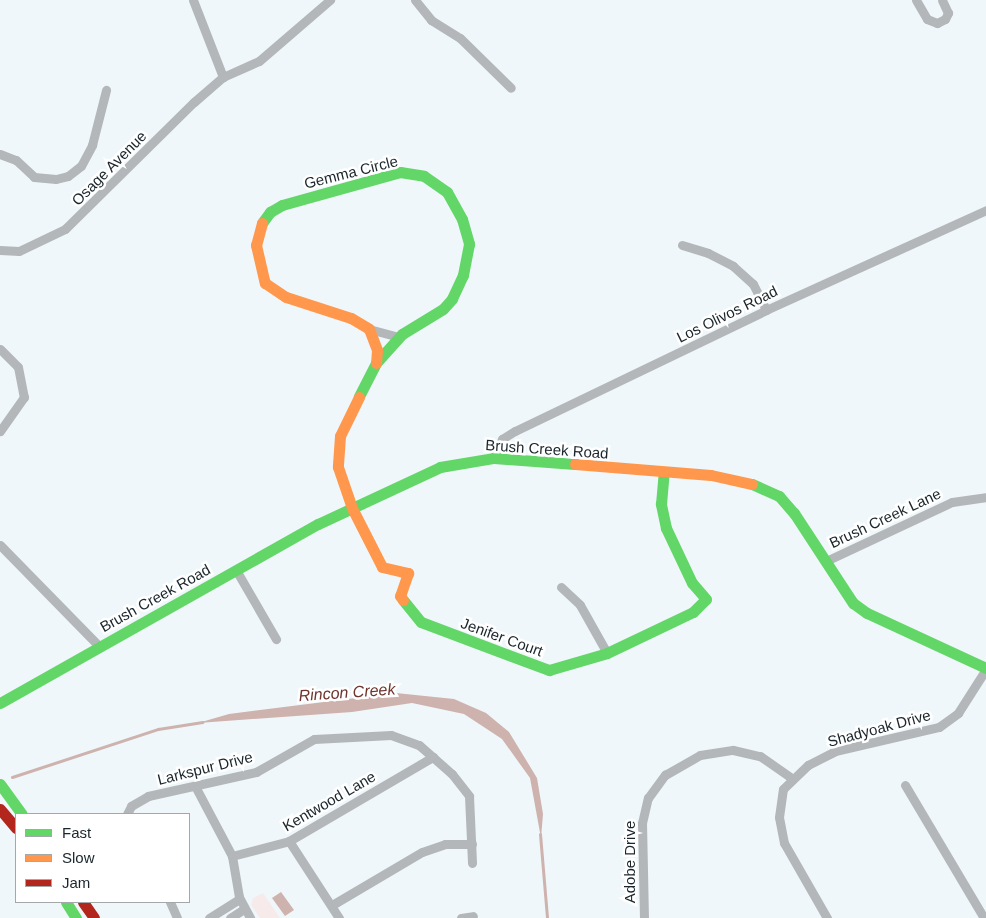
<!DOCTYPE html>
<style>
body{margin:0}
#map{position:relative;width:986px;height:918px;overflow:hidden;background:#eff7fa;font-family:Arial,sans-serif}
div>[style]{position:absolute}
[style*='--x']{left:calc(var(--x)*1px);top:calc(var(--y)*1px);width:calc(var(--w)*1px);rotate:calc(var(--a)*1deg)}
.green>*{inset:0;background:#f7eaea}
.water>*{inset:0;background:#ceb2ae}
.stream>*{height:3px;margin:-1.5px;padding:0 1.5px;transform-origin:1.5px;border-radius:1.5px;background:#ceb2ae}
.street>*{height:9px;margin:-4.5px;padding:0 4.5px;transform-origin:4.5px;border-radius:4.5px;background:#b3b7ba}
.fast>*{height:11px;margin:-5.5px;padding:0 5.5px;transform-origin:5.5px;border-radius:5.5px;background:#63d668}
.slow>*{height:11px;margin:-5.5px;padding:0 5.5px;transform-origin:5.5px;border-radius:5.5px;background:#ff974d}
.jam>*{height:11px;margin:-5.5px;padding:0 5.5px;transform-origin:5.5px;border-radius:5.5px;background:#b3261e}
span{translate:-50% -50%;white-space:nowrap;text-align:center;line-height:1.15;-webkit-text-stroke:5px #fff;paint-order:stroke}
.street-label{font-size:15px;color:#1a262b}
.water-label{font-size:16px;color:#6f352f;font-style:italic}
.legend{position:absolute;left:15px;top:813px;width:175px;height:90px;box-sizing:border-box;background:#fff;border:1px solid #a3a8aa;margin:0;padding:6px 9px;list-style:none;font-size:15px;color:#1a262b}
.legend li{display:flex;align-items:center;gap:10px;height:25px}
.legend b{width:25px;border:1px solid #a3a8aa}
</style>
<div id="map">
<div class="green">
<div style="clip-path:polygon(263px 893px,280px 918px,260px 918px,251px 905px,253px 898px)"></div>
</div>
<div class="water">
<div style="clip-path:polygon(396px 693px,454px 699px,486px 713px,509px 732px,537px 778px,543px 814px,541px 838px,530px 778px,502px 739px,464px 714px,412px 703px,352px 712px,198px 723px,229px 714px)"></div>
<div style="clip-path:polygon(281px 892px,294px 910px,285px 916px,272px 898px)"></div>
</div>
<div class="stream">
<div style="--x:12;--y:777;--w:154;--a:-18.2"></div>
<div style="--x:158;--y:729;--w:45;--a:-9"></div>
<div style="--x:540;--y:834;--w:84;--a:85.2"></div>
</div>
<div class="street">
<div style="--x:193;--y:0;--w:83;--a:68.7"></div>
<div style="--x:415;--y:0;--w:26;--a:51"></div>
<div style="--x:431;--y:20;--w:34;--a:32"></div>
<div style="--x:460;--y:38;--w:71;--a:44.4"></div>
<div style="--x:916;--y:0;--w:22;--a:60"></div>
<div style="--x:927;--y:19;--w:11;--a:22"></div>
<div style="--x:937;--y:23;--w:9;--a:-27"></div>
<div style="--x:945;--y:19;--w:7;--a:-63"></div>
<div style="--x:948;--y:13;--w:14;--a:-115"></div>
<div style="--x:0;--y:154;--w:17;--a:21"></div>
<div style="--x:16;--y:160;--w:25;--a:43"></div>
<div style="--x:34;--y:177;--w:22;--a:5"></div>
<div style="--x:56;--y:179;--w:12;--a:-14"></div>
<div style="--x:68;--y:176;--w:16;--a:-38"></div>
<div style="--x:81;--y:166;--w:24;--a:-62"></div>
<div style="--x:92;--y:145;--w:57;--a:-75.7"></div>
<div style="--x:682;--y:245;--w:27;--a:17"></div>
<div style="--x:708;--y:253;--w:28;--a:27"></div>
<div style="--x:733;--y:266;--w:27;--a:42"></div>
<div style="--x:753;--y:284;--w:29;--a:63"></div>
<div style="--x:0;--y:250;--w:19;--a:3"></div>
<div style="--x:19;--y:251;--w:51;--a:-25.6"></div>
<div style="--x:65;--y:229;--w:181;--a:-44.6"></div>
<div style="--x:194;--y:102;--w:38;--a:-41"></div>
<div style="--x:223;--y:77;--w:39;--a:-24"></div>
<div style="--x:259;--y:61;--w:94;--a:-40.7"></div>
<div style="--x:369;--y:329;--w:30;--a:15"></div>
<div style="--x:0;--y:349;--w:25;--a:45"></div>
<div style="--x:18;--y:367;--w:31;--a:79"></div>
<div style="--x:24;--y:397;--w:42;--a:125.2"></div>
<div style="--x:494;--y:458;--w:21;--a:-67"></div>
<div style="--x:502;--y:439;--w:15;--a:-32"></div>
<div style="--x:515;--y:431;--w:279;--a:-25.7"></div>
<div style="--x:766;--y:310;--w:242;--a:-24.4"></div>
<div style="--x:0;--y:545;--w:141;--a:45.6"></div>
<div style="--x:826;--y:561;--w:139;--a:-25.1"></div>
<div style="--x:952;--y:502;--w:34;--a:-8"></div>
<div style="--x:236;--y:570;--w:80;--a:59.9"></div>
<div style="--x:561;--y:587;--w:26;--a:43"></div>
<div style="--x:580;--y:605;--w:55;--a:60.6"></div>
<div style="--x:905;--y:785;--w:155;--a:59.3"></div>
<div style="--x:195;--y:786;--w:79;--a:62.1"></div>
<div style="--x:232;--y:856;--w:42;--a:80.3"></div>
<div style="--x:239;--y:897;--w:24;--a:62"></div>
<div style="--x:127;--y:814;--w:9;--a:-63"></div>
<div style="--x:131;--y:806;--w:20;--a:-30"></div>
<div style="--x:148;--y:796;--w:111;--a:-12.5"></div>
<div style="--x:256;--y:772;--w:67;--a:-29.6"></div>
<div style="--x:314;--y:739;--w:77;--a:-3"></div>
<div style="--x:391;--y:735;--w:30;--a:20"></div>
<div style="--x:419;--y:745;--w:44;--a:41.3"></div>
<div style="--x:452;--y:774;--w:28;--a:52"></div>
<div style="--x:469;--y:796;--w:67;--a:87.4"></div>
<div style="--x:289;--y:841;--w:92;--a:57"></div>
<div style="--x:232;--y:856;--w:59;--a:-14.7"></div>
<div style="--x:289;--y:841;--w:167;--a:-30.3"></div>
<div style="--x:170;--y:902;--w:17;--a:66"></div>
<div style="--x:332;--y:905;--w:104;--a:-30.5"></div>
<div style="--x:422;--y:852;--w:24;--a:-19"></div>
<div style="--x:445;--y:844;--w:27;--a:0"></div>
<div style="--x:209;--y:918;--w:36;--a:-32"></div>
<div style="--x:230;--y:918;--w:17;--a:-33"></div>
<div style="--x:461;--y:918;--w:12;--a:-9"></div>
<div style="--x:644;--y:918;--w:95;--a:-91.2"></div>
<div style="--x:642;--y:823;--w:26;--a:-77"></div>
<div style="--x:648;--y:798;--w:29;--a:-54"></div>
<div style="--x:665;--y:775;--w:40;--a:-29.7"></div>
<div style="--x:700;--y:755;--w:33;--a:-9"></div>
<div style="--x:733;--y:750;--w:28;--a:13"></div>
<div style="--x:760;--y:756;--w:40;--a:34.9"></div>
<div style="--x:827;--y:918;--w:86;--a:-119.8"></div>
<div style="--x:784;--y:843;--w:26;--a:-101"></div>
<div style="--x:779;--y:817;--w:28;--a:-82"></div>
<div style="--x:783;--y:789;--w:35;--a:-44"></div>
<div style="--x:808;--y:765;--w:30;--a:-27"></div>
<div style="--x:835;--y:751;--w:107;--a:-13"></div>
<div style="--x:939;--y:727;--w:24;--a:-36"></div>
<div style="--x:958;--y:713;--w:52;--a:-57.5"></div>
</div>
<div class="fast">
<div style="--x:262;--y:223;--w:14;--a:-54"></div>
<div style="--x:270;--y:212;--w:14;--a:-30"></div>
<div style="--x:282;--y:205;--w:123;--a:-15.6"></div>
<div style="--x:400;--y:172;--w:24;--a:9"></div>
<div style="--x:424;--y:176;--w:28;--a:35"></div>
<div style="--x:447;--y:192;--w:31;--a:61"></div>
<div style="--x:462;--y:219;--w:26;--a:74"></div>
<div style="--x:469;--y:244;--w:32;--a:101"></div>
<div style="--x:463;--y:275;--w:26;--a:115"></div>
<div style="--x:452;--y:299;--w:13;--a:132"></div>
<div style="--x:443;--y:309;--w:48;--a:148.6"></div>
<div style="--x:402;--y:334;--w:39;--a:132"></div>
<div style="--x:376;--y:363;--w:38;--a:117"></div>
<div style="--x:752;--y:484;--w:30;--a:24"></div>
<div style="--x:779;--y:496;--w:23;--a:49"></div>
<div style="--x:794;--y:513;--w:108;--a:56.8"></div>
<div style="--x:853;--y:603;--w:17;--a:36"></div>
<div style="--x:867;--y:613;--w:131;--a:24.8"></div>
<div style="--x:403;--y:600;--w:28;--a:51"></div>
<div style="--x:421;--y:622;--w:137;--a:20.6"></div>
<div style="--x:549;--y:670;--w:60;--a:-16.3"></div>
<div style="--x:607;--y:653;--w:95;--a:-25.5"></div>
<div style="--x:693;--y:612;--w:18;--a:-45"></div>
<div style="--x:706;--y:599;--w:21;--a:-131"></div>
<div style="--x:692;--y:583;--w:61;--a:-115.3"></div>
<div style="--x:666;--y:528;--w:25;--a:-102"></div>
<div style="--x:661;--y:504;--w:32;--a:-85"></div>
<div style="--x:0;--y:703;--w:365;--a:-29.4"></div>
<div style="--x:318;--y:524;--w:135;--a:-25"></div>
<div style="--x:440;--y:467;--w:55;--a:-9.5"></div>
<div style="--x:494;--y:458;--w:81;--a:4.2"></div>
<div style="--x:0;--y:784;--w:37;--a:54"></div>
<div style="--x:66;--y:902;--w:19;--a:58"></div>
</div>
<div class="slow">
<div style="--x:262;--y:223;--w:23;--a:105"></div>
<div style="--x:256;--y:245;--w:39;--a:77"></div>
<div style="--x:265;--y:283;--w:25;--a:34"></div>
<div style="--x:286;--y:297;--w:68;--a:17.9"></div>
<div style="--x:351;--y:318;--w:21;--a:31"></div>
<div style="--x:369;--y:329;--w:22;--a:69"></div>
<div style="--x:377;--y:350;--w:13;--a:94"></div>
<div style="--x:359;--y:397;--w:43;--a:116"></div>
<div style="--x:340;--y:436;--w:31;--a:94"></div>
<div style="--x:338;--y:467;--w:43;--a:71.1"></div>
<div style="--x:352;--y:508;--w:66;--a:63"></div>
<div style="--x:382;--y:567;--w:27;--a:13"></div>
<div style="--x:408;--y:573;--w:24;--a:109"></div>
<div style="--x:400;--y:596;--w:5;--a:53"></div>
<div style="--x:575;--y:464;--w:136;--a:4.6"></div>
<div style="--x:711;--y:475;--w:42;--a:12.4"></div>
</div>
<div class="jam">
<div style="--x:0;--y:809;--w:25;--a:50"></div>
<div style="--x:83;--y:902;--w:19;--a:55"></div>
</div>
<div class="street-label">
<span style="left:109px;top:168px;rotate:-45deg">Osage Avenue</span>
<span style="left:351px;top:172px;rotate:-14deg">Gemma Circle</span>
<span style="left:727px;top:314px;rotate:-26deg">Los Olivos Road</span>
<span style="left:547px;top:449px;rotate:4deg">Brush Creek Road</span>
<span style="left:885px;top:518px;rotate:-25deg">Brush Creek Lane</span>
<span style="left:155px;top:598px;rotate:-29deg">Brush Creek Road</span>
<span style="left:502px;top:637px;rotate:20deg">Jenifer Court</span>
<span style="left:879px;top:728px;rotate:-15deg">Shadyoak Drive</span>
<span style="left:205px;top:768px;rotate:-14deg">Larkspur Drive</span>
<span style="left:329px;top:801px;rotate:-30deg">Kentwood Lane</span>
<span style="left:630px;top:862px;rotate:-90deg">Adobe Drive</span>
</div>
<div class="water-label">
<span style="left:347px;top:693px;rotate:-4deg">Rincon Creek</span>
</div>
<ul class="legend">
<li><b style="height:6px;background:#63d668"></b>Fast</li>
<li><b style="height:6px;background:#ff974d"></b>Slow</li>
<li><b style="height:6px;background:#b3261e"></b>Jam</li>
</ul>
</div>
